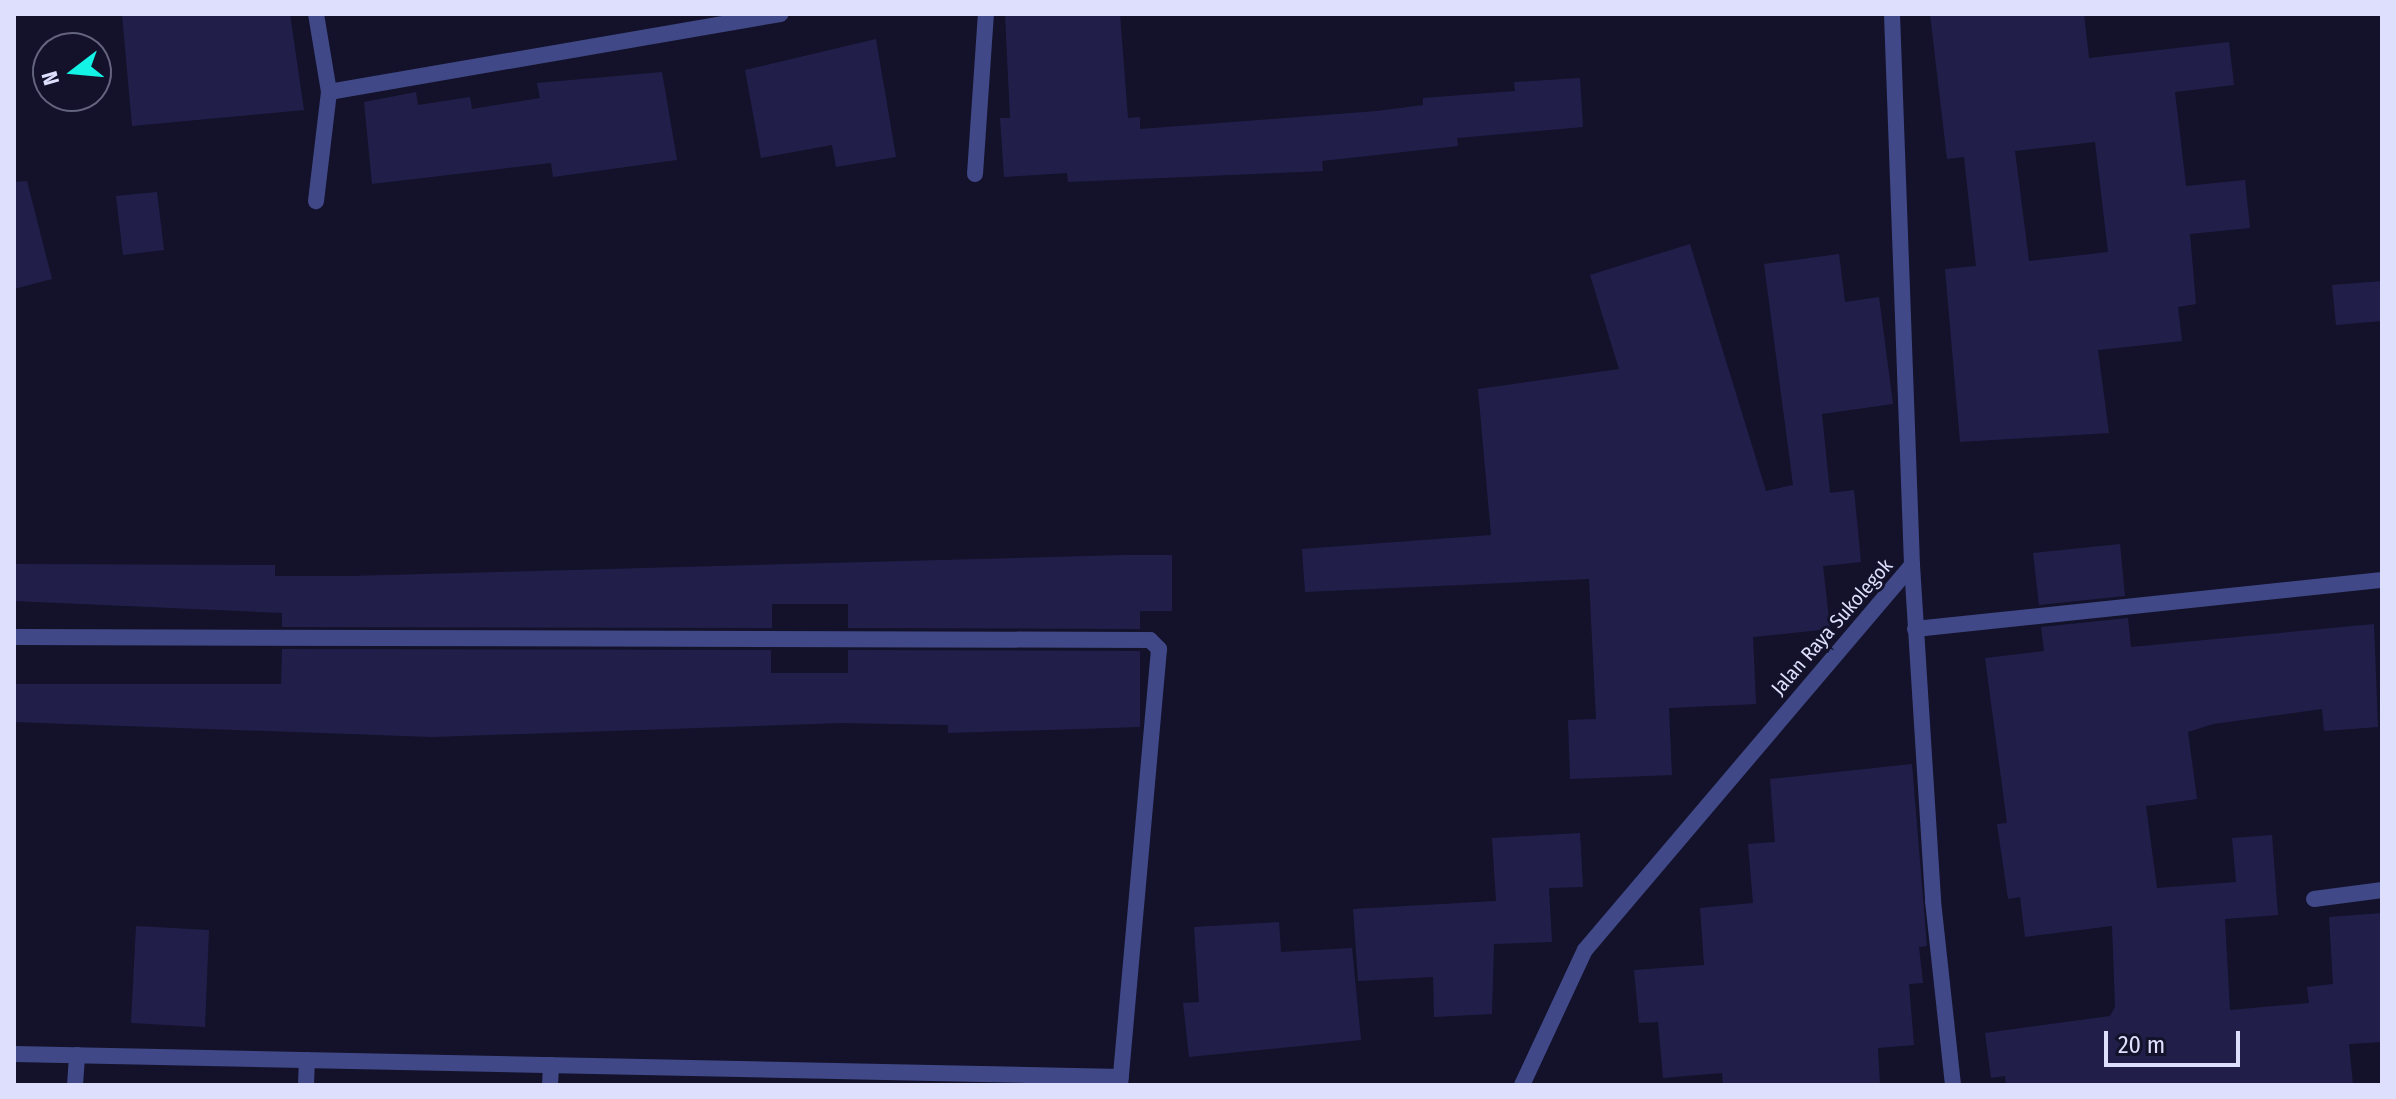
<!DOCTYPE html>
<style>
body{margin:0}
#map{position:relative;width:2396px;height:1099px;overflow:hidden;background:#13122a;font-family:"Fira Sans Condensed",sans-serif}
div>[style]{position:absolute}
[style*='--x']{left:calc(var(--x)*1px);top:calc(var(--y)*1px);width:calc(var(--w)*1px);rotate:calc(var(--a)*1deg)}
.building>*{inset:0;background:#211f4a}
.minor>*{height:16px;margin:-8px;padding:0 8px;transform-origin:8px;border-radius:8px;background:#404887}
.tertiary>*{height:16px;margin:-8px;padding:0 8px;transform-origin:8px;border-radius:8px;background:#404887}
span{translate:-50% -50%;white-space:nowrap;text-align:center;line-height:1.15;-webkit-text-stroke:6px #13122a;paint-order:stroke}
.street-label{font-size:20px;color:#dddffd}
.frame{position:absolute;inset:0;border:16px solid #dddffd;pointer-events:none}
.north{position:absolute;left:32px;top:32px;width:80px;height:80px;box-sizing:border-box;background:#13122a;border:2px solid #64647e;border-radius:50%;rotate:254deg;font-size:22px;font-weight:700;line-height:32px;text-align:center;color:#dddffd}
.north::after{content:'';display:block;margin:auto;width:28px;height:36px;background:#13f3e6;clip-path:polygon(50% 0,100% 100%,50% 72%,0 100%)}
.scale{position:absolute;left:2104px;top:1031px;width:136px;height:36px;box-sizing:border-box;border:4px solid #dddffd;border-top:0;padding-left:10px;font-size:24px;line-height:28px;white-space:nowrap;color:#dddffd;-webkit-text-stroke:6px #13122a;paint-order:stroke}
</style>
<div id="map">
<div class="building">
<div style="clip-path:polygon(122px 14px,290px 14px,304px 110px,132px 126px)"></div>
<div style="clip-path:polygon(1005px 14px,1120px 14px,1128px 118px,1140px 117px,1140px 129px,1377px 111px,1423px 105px,1423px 98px,1515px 91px,1514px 82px,1580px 78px,1583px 127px,1457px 138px,1458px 146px,1322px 161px,1323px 171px,1068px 182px,1067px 173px,1004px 177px,1000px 118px,1010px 118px)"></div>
<div style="clip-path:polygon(evenodd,1930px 14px,2084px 14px,2089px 58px,2229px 42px,2234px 85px,2175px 92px,2186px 186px,2245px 180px,2250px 228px,2190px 234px,2196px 304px,2178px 307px,2182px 341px,2098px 350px,2109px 433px,1960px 442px,1945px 269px,1976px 266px,1964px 157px,1947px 159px,1930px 14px,2095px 142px,2108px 252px,2029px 261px,2015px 151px,2095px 142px)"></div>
<div style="clip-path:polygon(876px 39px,896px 157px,836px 167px,832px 145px,761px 158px,745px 70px)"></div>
<div style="clip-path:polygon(662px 72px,677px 160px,553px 177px,551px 163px,372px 184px,364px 102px,416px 92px,418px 105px,470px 97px,472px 109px,540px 98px,537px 83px)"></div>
<div style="clip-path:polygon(27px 181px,52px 279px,14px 289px,14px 182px)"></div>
<div style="clip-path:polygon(157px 192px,164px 250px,123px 255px,116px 196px)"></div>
<div style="clip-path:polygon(1690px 244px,1766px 491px,1793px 485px,1764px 264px,1839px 254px,1845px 302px,1879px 297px,1893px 404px,1822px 414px,1830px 493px,1854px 490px,1861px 562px,1823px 566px,1830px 629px,1753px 637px,1756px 704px,1669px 708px,1672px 775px,1570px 779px,1568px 720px,1596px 719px,1589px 579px,1305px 592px,1302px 549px,1491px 535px,1478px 389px,1619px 369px,1590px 275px)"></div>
<div style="clip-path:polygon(2382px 281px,2382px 321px,2336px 325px,2332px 285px)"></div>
<div style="clip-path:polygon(2120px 544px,2125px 596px,2039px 605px,2033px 553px)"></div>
<div style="clip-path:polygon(1124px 555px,1172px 555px,1172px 611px,1140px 611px,1140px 629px,848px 628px,848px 604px,772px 604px,772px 628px,282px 627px,282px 613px,14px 601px,14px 564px,275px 565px,275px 576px,350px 576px)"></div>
<div style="clip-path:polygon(2128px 618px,2131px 647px,2374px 624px,2378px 727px,2324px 731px,2322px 709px,2213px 724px,2188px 732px,2197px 799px,2146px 806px,2157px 888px,2236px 882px,2232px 838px,2272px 835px,2278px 915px,2225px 919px,2230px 1010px,2309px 1003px,2307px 987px,2333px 984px,2329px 917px,2382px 913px,2382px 1042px,2349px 1044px,2353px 1085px,2006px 1085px,2005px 1076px,1991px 1078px,1985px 1033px,2110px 1016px,2115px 1007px,2112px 926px,2025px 937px,2020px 897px,2008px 899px,1997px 824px,2007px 823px,1985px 658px,2044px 651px,2041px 627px)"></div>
<div style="clip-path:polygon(282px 649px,771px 650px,771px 673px,848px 673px,848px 650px,1140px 651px,1140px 727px,948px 733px,948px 725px,841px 723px,432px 737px,14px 722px,14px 684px,281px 684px)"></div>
<div style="clip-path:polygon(1912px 764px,1927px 946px,1919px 947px,1923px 983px,1909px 984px,1914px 1045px,1878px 1048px,1880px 1085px,1723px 1085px,1722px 1073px,1663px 1078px,1658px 1022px,1639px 1023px,1634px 970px,1704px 965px,1700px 908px,1753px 903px,1748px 844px,1775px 842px,1770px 779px)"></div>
<div style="clip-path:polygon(1580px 833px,1583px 887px,1549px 888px,1552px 942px,1494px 944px,1492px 1014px,1434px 1017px,1433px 977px,1358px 981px,1353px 909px,1496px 901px,1492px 838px)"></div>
<div style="clip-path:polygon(1279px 922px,1281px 952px,1352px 948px,1361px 1040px,1189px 1057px,1183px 1003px,1199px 1002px,1194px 927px)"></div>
<div style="clip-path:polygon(136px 926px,209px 930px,205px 1027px,131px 1023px)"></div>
</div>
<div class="minor">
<div style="--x:316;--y:14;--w:79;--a:80.5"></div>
<div style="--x:329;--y:92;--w:110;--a:96.8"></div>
<div style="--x:329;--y:92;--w:458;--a:-9.8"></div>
<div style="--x:975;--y:174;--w:160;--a:-86.1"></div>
<div style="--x:1912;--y:565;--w:337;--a:86.4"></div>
<div style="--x:1933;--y:901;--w:185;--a:83.8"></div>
<div style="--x:1915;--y:629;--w:470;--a:-6"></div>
<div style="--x:14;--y:637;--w:1136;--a:0.15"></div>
<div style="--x:1150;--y:640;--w:13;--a:45"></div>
<div style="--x:1159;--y:649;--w:438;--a:95.1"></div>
<div style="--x:2314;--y:899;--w:69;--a:-7.5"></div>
<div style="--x:14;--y:1054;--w:1107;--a:1.19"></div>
<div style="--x:75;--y:1085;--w:30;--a:-86"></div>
<div style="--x:306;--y:1085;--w:25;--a:-88"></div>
<div style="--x:550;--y:1085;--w:20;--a:-87"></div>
</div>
<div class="tertiary">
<div style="--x:1522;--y:1085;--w:149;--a:-65"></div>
<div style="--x:1585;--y:950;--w:505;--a:-49.66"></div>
<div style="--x:1912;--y:565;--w:551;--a:-92.08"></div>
</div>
<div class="street-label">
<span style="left:1832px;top:627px;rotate:-49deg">Jalan Raya Sukolegok</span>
</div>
<div class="frame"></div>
<div class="north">N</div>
<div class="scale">20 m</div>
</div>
